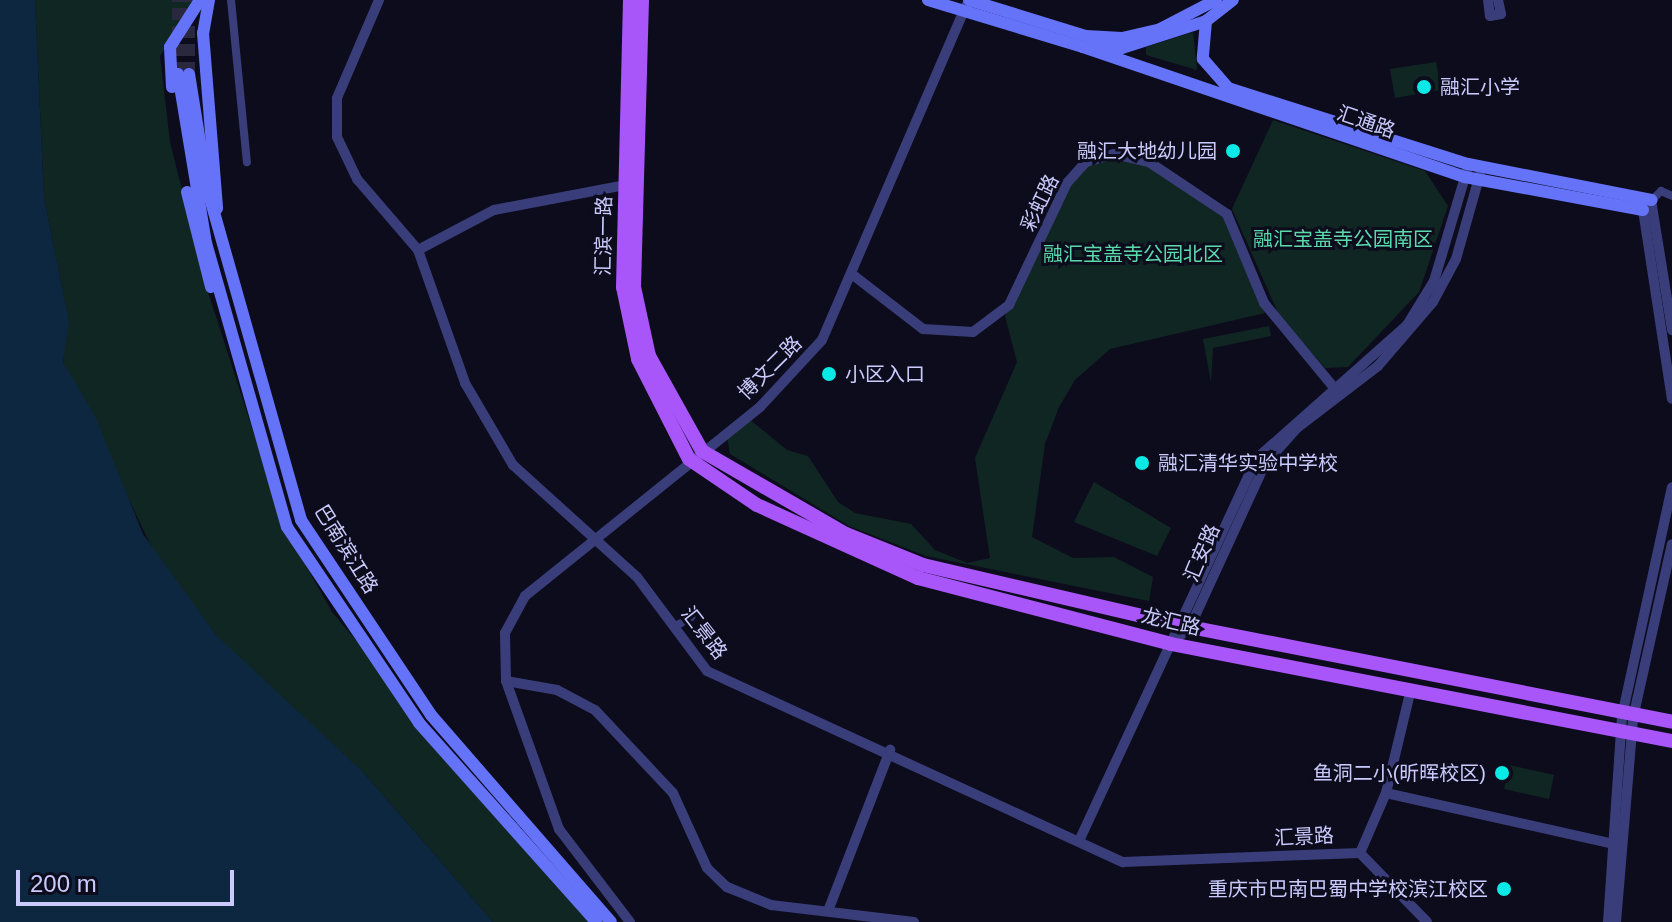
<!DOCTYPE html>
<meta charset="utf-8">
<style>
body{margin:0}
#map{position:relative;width:1672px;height:922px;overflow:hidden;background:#0d0c1d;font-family:Arial,"Noto Sans SC",sans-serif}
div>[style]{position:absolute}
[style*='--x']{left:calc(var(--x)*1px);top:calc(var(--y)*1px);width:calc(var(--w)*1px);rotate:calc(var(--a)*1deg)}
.green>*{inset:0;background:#102623}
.water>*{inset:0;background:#0d2740}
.secondary-tunnel>*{height:12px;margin-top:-6px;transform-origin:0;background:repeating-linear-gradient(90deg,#29283f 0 12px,transparent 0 18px)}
.minor>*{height:8px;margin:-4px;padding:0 4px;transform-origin:4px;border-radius:4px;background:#393e7a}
.tertiary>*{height:10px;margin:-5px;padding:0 5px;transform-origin:5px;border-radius:5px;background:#393e7a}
.secondary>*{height:12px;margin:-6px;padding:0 6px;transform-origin:6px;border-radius:6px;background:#6573f9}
.primary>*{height:14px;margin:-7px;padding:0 7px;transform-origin:7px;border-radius:7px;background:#a855f9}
.dots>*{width:22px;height:22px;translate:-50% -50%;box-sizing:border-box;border:4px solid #0d0c1d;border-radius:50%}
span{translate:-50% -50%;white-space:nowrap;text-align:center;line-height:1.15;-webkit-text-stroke:6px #0d0c1d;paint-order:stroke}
.poi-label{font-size:20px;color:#cacafd}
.left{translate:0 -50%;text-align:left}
.right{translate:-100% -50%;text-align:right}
.street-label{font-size:20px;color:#cacafd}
.park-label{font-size:20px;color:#5ad9aa}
.scale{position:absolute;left:16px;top:870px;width:218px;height:36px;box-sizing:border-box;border:4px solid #cacafd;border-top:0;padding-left:10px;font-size:24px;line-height:28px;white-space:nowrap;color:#cacafd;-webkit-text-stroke:6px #0d0c1d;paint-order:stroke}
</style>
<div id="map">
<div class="green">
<div style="clip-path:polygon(35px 0,197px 0,160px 56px,170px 142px,207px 289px,284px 527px,332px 612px,594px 922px,493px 922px,363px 772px,221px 642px,155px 554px,63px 362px,67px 313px,44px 198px)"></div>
<div style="clip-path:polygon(1193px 32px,1197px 70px,1146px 55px,1146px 47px)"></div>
<div style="clip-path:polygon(1436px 62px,1441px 90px,1395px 98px,1390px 69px)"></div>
<div style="clip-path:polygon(1273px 120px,1425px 171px,1448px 206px,1419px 292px,1348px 367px,1325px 368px,1279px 315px,1232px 209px)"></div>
<div style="clip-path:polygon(1114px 158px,1148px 165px,1224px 215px,1265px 313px,1110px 349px,1075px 380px,1059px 407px,1045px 444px,1032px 537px,1073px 558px,1114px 557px,1153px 577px,1149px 601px,926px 556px,849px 526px,730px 454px,727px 436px,749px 419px,787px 450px,808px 456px,838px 502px,855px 513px,911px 524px,935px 550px,967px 563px,990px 558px,975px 458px,1017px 362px,1005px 316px,1069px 186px,1087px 166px)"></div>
<div style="clip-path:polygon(1269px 326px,1271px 336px,1213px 348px,1211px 382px,1203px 339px)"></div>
<div style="clip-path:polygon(1094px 482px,1171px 528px,1157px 556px,1074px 522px)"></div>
<div style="clip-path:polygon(1509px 765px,1554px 775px,1549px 799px,1504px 789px)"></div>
</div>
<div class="water">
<div style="clip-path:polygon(0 0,35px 0,44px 198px,69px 322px,63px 362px,95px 416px,143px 534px,216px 635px,363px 772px,493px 922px,0 922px)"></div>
</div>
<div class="secondary-tunnel">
<div style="--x:178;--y:74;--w:74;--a:-90"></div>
<div style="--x:189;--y:74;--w:74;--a:-90"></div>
</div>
<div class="minor">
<div style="--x:231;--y:0;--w:163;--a:84.4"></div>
<div style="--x:1649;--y:203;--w:17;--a:-45"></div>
<div style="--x:1661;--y:191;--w:12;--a:24"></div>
<div style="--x:674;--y:627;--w:20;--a:-30"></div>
</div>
<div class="tertiary">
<div style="--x:379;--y:0;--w:107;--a:113.2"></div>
<div style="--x:337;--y:98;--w:39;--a:90"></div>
<div style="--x:337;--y:137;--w:47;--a:64.5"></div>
<div style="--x:357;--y:179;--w:94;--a:49.3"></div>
<div style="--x:418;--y:250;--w:141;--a:70.5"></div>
<div style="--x:465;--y:383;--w:95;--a:59.7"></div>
<div style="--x:513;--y:465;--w:167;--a:42.1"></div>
<div style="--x:637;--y:577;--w:117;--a:53.3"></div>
<div style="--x:707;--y:671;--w:458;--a:24.7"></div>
<div style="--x:1123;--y:862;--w:237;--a:-2.2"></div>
<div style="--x:1360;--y:853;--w:96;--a:45.8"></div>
<div style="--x:1488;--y:0;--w:16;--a:83"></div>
<div style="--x:1490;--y:16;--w:11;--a:-10"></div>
<div style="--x:1501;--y:14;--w:14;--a:-102"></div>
<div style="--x:1651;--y:200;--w:132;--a:80.8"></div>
<div style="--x:1643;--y:210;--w:191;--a:81.3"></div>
<div style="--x:418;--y:250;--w:86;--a:-27.8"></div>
<div style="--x:494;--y:210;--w:133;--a:-10.8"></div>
<div style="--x:853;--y:275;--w:88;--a:37.6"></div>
<div style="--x:923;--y:329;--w:50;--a:3.4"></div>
<div style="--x:973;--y:332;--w:45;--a:-36.9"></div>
<div style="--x:1009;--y:305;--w:135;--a:-64.6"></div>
<div style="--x:1067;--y:183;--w:28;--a:-48"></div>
<div style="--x:1086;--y:162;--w:29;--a:-16"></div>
<div style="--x:1114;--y:154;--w:36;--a:13"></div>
<div style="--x:1149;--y:162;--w:94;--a:33.7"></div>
<div style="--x:1227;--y:214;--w:96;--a:67.4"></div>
<div style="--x:1264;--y:303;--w:119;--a:50.4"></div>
<div style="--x:1172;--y:643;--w:24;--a:-42"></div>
<div style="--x:1190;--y:627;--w:179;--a:-65.3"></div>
<div style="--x:1265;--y:464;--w:48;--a:-48.4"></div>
<div style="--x:1297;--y:428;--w:102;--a:-37.4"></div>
<div style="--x:1378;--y:366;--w:84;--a:-49.3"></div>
<div style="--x:1433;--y:302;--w:49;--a:-61.9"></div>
<div style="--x:1456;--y:259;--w:88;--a:-74.2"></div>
<div style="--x:506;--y:681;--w:52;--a:10"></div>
<div style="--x:557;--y:690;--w:43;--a:27.8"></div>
<div style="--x:595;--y:710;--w:114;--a:46.8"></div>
<div style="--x:673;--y:793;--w:82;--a:65.6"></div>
<div style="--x:707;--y:868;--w:28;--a:44"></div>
<div style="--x:727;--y:887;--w:48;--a:22.2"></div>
<div style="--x:771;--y:905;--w:144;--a:6.8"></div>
<div style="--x:1386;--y:793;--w:234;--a:12.6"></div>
<div style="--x:1079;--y:841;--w:421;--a:-65.1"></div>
<div style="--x:1256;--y:459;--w:202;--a:-41.6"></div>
<div style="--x:1407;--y:325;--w:52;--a:-58.5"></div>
<div style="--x:1434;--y:281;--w:116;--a:-73.4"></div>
<div style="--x:1360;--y:853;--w:65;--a:-66.6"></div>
<div style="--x:1386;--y:793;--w:103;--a:-76.5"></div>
<div style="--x:828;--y:911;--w:173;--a:-68.9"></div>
<div style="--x:630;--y:922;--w:117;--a:-127.4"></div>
<div style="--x:559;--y:829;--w:157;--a:-109.7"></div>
<div style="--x:506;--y:681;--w:48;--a:-91.2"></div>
<div style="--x:505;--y:633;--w:42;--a:-61.6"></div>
<div style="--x:525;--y:596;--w:302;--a:-38.8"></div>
<div style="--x:760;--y:407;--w:91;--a:-47.2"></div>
<div style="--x:822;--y:340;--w:364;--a:-66.7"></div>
<div style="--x:1608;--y:922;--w:206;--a:-86.1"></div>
<div style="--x:1622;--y:716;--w:234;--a:-77.7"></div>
<div style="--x:1616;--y:922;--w:205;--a:-85.2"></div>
<div style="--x:1633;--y:718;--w:178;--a:-77.4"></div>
</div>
<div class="secondary">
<div style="--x:209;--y:0;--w:34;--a:100"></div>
<div style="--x:203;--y:33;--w:176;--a:85.4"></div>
<div style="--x:928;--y:0;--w:162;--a:16.9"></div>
<div style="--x:1083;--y:47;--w:39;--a:1"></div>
<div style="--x:1122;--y:48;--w:88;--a:-17.8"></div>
<div style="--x:1206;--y:21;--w:34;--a:-38"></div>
<div style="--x:969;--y:0;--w:122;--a:17.1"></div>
<div style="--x:1086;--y:36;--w:36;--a:3"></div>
<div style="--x:1122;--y:38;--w:39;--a:-13"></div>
<div style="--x:1160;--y:29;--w:63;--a:-27.4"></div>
<div style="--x:1206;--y:21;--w:38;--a:95"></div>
<div style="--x:1203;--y:59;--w:38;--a:49"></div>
<div style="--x:1228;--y:88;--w:252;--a:17.6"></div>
<div style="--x:1468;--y:164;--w:187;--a:11.1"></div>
<div style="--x:1083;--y:47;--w:404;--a:18.8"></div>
<div style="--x:1465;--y:177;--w:181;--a:10.5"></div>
<div style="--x:178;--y:74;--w:171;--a:80.6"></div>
<div style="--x:206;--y:243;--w:295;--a:74.1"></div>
<div style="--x:287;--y:527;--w:236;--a:56"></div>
<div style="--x:419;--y:723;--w:266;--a:48.3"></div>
<div style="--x:189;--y:74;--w:119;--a:80.8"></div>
<div style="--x:208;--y:191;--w:342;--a:74.2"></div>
<div style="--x:301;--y:520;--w:234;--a:56.3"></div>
<div style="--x:431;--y:715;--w:274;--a:49"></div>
<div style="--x:172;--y:87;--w:40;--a:-92.9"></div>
<div style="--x:170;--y:47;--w:56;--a:-57.4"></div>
<div style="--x:187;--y:192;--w:98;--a:75.8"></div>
</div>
<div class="primary">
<div style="--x:630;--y:0;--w:287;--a:91.4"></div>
<div style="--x:623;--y:287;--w:74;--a:78.2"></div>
<div style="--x:638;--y:359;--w:112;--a:63"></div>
<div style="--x:689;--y:459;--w:82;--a:34.1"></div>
<div style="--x:757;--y:505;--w:177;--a:24.4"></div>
<div style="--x:918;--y:578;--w:261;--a:14.6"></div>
<div style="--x:1171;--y:644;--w:510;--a:10.96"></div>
<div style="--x:642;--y:0;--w:287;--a:91.6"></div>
<div style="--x:634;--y:287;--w:71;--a:77.7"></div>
<div style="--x:649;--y:356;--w:109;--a:60.8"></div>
<div style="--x:702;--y:451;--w:166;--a:30"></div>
<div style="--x:846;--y:534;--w:83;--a:21.9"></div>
<div style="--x:923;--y:565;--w:274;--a:13.1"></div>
<div style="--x:1190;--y:627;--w:491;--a:11.1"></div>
</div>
<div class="dots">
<div style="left:1424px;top:87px;background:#09eae6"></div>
<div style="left:1233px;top:151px;background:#09eae6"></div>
<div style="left:829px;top:374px;background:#09eae6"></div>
<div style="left:1142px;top:463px;background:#09eae6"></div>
<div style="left:1502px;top:773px;background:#09eae6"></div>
<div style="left:1504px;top:889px;background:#09eae6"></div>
</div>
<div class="poi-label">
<span class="left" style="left:1440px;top:87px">融汇小学</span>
<span class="right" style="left:1217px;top:151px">融汇大地幼儿园</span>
<span class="left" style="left:845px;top:374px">小区入口</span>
<span class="left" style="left:1158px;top:463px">融汇清华实验中学校</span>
<span class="right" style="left:1486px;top:773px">鱼洞二小(昕晖校区)</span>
<span class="right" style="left:1488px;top:889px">重庆市巴南巴蜀中学校滨江校区</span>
</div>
<div class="street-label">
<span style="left:1366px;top:122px;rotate:19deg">汇通路</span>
<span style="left:1040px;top:203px;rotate:-64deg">彩虹路</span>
<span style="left:604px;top:236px;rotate:-89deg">汇滨一路</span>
<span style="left:770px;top:368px;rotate:-45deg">博文二路</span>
<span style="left:346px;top:549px;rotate:58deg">巴南滨江路</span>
<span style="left:1202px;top:553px;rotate:-67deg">汇安路</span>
<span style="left:1171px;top:622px;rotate:13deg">龙汇路</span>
<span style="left:704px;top:633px;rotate:52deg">汇景路</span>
<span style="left:1304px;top:837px;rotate:-3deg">汇景路</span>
</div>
<div class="park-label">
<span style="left:1343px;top:239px">融汇宝盖寺公园南区</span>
<span style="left:1133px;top:254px">融汇宝盖寺公园北区</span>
</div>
<div class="scale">200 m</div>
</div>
